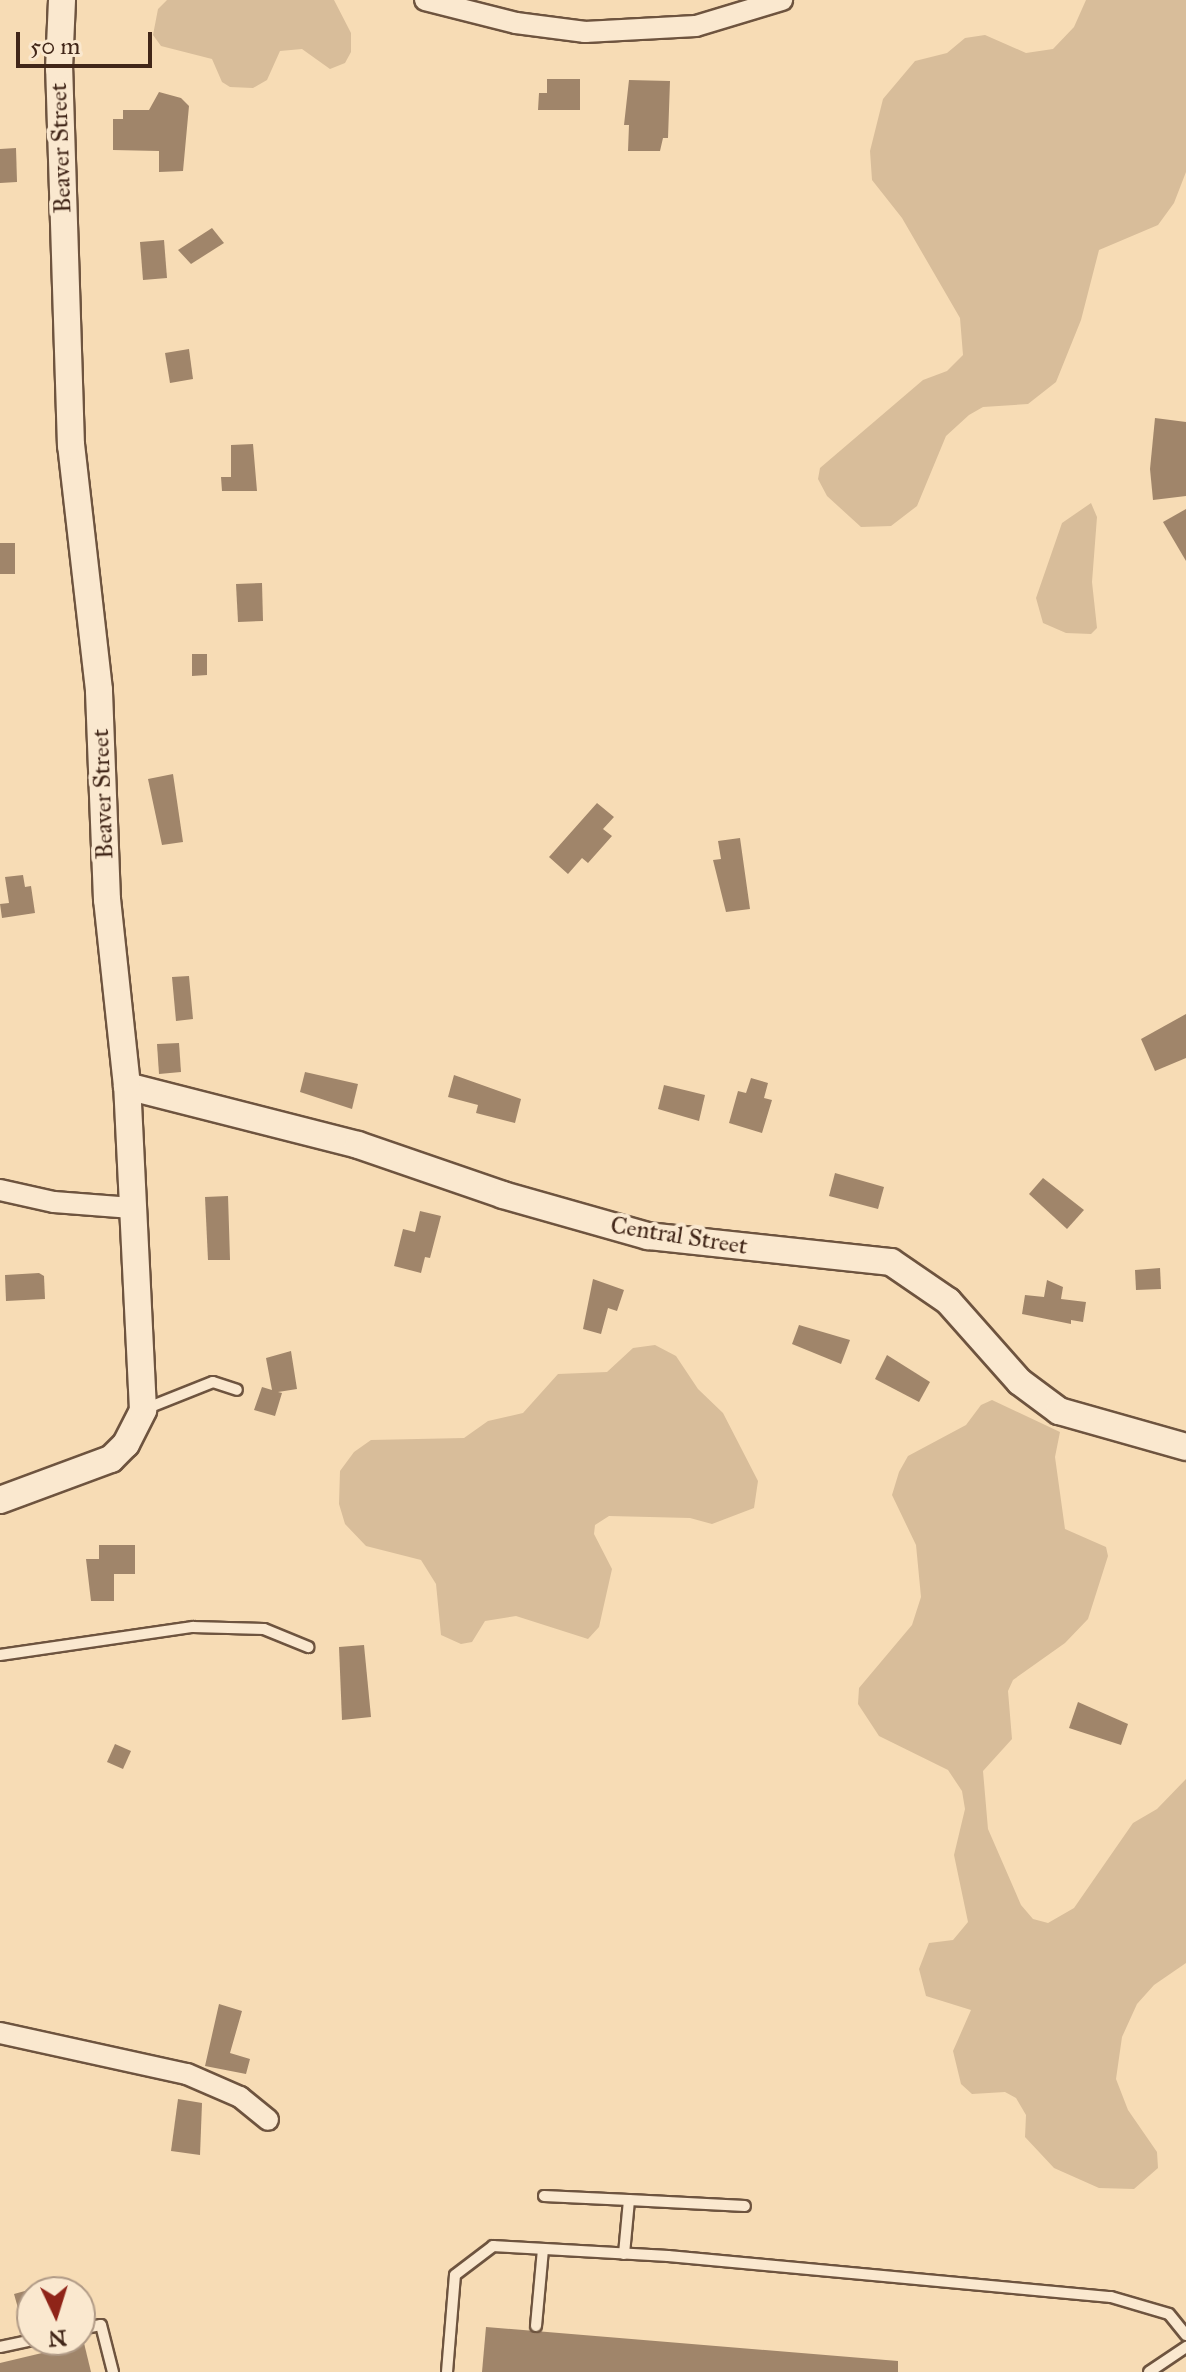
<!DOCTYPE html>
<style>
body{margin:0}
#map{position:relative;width:1186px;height:2372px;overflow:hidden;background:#f7dcb5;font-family:"IM FELL Great Primer",serif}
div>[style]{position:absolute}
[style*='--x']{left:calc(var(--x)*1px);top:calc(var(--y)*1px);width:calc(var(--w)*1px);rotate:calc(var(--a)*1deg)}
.green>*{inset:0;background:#d8bd9a}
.building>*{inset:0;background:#a0856a}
.roads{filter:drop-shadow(2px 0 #6e543f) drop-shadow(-2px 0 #6e543f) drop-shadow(0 2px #6e543f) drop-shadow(0 -2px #6e543f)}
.service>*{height:10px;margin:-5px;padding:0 5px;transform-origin:5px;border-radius:5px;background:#fae8cf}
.minor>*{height:20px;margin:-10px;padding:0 10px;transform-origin:10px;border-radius:10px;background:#fae8cf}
.tertiary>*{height:26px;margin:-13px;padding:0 13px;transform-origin:13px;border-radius:13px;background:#fae8cf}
span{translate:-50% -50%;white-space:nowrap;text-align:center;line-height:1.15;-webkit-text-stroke:8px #fae8cf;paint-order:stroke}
.street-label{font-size:24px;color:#412618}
.north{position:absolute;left:16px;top:2276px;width:80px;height:80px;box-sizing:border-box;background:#fae8cf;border:2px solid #b09a86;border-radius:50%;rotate:176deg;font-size:22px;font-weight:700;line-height:32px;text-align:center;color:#412618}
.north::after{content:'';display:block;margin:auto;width:28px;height:36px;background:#8f2418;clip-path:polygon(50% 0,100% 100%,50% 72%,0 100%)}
.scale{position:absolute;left:16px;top:32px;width:136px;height:36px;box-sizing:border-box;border:4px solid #412618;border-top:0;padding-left:10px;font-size:24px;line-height:28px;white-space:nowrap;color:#412618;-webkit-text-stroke:6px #fae8cf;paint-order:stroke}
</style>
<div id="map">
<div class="green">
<div style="clip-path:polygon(167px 0,334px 0,351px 33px,351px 52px,345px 63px,330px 69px,302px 49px,280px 51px,267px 80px,253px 88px,230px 87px,222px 82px,212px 59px,161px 46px,153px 35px,158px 9px)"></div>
<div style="clip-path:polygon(1086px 0,1186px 0,1186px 172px,1174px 203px,1158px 225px,1099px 250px,1081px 320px,1056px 382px,1028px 404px,983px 407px,969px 415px,946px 436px,917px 506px,891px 526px,861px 527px,827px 496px,818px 479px,820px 468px,923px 380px,947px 371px,963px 355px,960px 318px,902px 218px,872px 180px,870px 151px,883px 99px,915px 61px,947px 53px,965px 38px,985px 35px,1026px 53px,1053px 49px,1074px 27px)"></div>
<div style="clip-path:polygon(1091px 503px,1097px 517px,1092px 582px,1097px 628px,1091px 634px,1066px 633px,1043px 623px,1036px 598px,1062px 523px)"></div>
<div style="clip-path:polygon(655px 1345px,676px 1356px,698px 1389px,723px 1413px,758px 1481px,754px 1508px,712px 1524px,690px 1518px,609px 1516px,595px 1525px,594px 1534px,612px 1569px,599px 1627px,588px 1639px,516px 1616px,485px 1621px,472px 1642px,461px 1644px,441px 1635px,436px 1584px,421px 1560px,366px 1546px,345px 1524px,339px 1504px,340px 1471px,354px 1452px,371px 1440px,464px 1438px,488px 1421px,523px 1413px,558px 1374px,607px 1372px,633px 1348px)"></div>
<div style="clip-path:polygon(992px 1400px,1060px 1432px,1055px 1457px,1065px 1529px,1106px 1547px,1108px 1556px,1088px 1619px,1065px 1643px,1013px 1680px,1008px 1691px,1012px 1739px,983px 1771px,988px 1829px,1021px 1905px,1033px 1919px,1048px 1923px,1074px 1908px,1133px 1823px,1157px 1809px,1186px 1779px,1186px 1963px,1154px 1985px,1137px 2004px,1122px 2037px,1116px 2079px,1128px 2110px,1157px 2152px,1158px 2168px,1134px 2189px,1099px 2188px,1054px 2168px,1025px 2137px,1026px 2115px,1016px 2098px,1005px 2092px,972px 2094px,961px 2084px,953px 2051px,971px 2010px,926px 1996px,919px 1969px,929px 1943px,953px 1940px,968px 1922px,954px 1855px,965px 1809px,962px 1791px,948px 1770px,879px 1736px,858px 1704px,859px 1688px,912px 1625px,921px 1597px,916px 1545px,892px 1495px,899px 1472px,908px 1456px,966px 1425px,981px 1405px)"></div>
</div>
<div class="building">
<div style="clip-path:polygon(547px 79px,580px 79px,580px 110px,538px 110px,539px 93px,547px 93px)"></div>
<div style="clip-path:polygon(629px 80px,670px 81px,668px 138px,663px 138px,660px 151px,628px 151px,629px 125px,624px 125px)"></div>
<div style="clip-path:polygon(159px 92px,181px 98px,189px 106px,183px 171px,159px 172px,159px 151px,113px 150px,113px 119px,123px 119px,123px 110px,149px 110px)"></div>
<div style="clip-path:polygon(16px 148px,17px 182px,0 183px,0 149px)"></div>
<div style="clip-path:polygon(212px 228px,224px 243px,191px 264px,178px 250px)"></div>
<div style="clip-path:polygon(164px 240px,167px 278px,143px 280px,140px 242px)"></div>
<div style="clip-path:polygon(189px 349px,193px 379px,170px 383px,165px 353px)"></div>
<div style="clip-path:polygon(1155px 418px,1186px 422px,1186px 496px,1153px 500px,1150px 469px)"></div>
<div style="clip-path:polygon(253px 444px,257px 491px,222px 491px,221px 477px,231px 477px,231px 445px)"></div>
<div style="clip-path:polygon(1186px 509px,1186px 561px,1163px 522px)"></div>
<div style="clip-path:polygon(0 543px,15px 543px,15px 574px,0 574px)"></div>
<div style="clip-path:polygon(262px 583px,263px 621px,238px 622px,236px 584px)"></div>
<div style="clip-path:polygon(192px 654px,207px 654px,207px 675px,192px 676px)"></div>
<div style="clip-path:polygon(173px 774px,183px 842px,162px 845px,148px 779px)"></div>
<div style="clip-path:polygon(597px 803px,614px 817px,603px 829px,612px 836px,588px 863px,582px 858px,568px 874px,549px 857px)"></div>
<div style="clip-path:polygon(740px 838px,750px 909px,726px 912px,713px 860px,721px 859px,718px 841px)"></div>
<div style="clip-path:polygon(23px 875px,25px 887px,31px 886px,35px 913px,2px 918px,0 904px,9px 903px,5px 877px)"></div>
<div style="clip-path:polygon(189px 976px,193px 1019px,176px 1021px,172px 977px)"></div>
<div style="clip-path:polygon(1186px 1014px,1186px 1058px,1155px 1071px,1141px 1039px)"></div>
<div style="clip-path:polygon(179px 1043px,181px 1072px,159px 1074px,157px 1044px)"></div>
<div style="clip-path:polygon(305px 1072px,358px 1084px,352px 1109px,300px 1092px)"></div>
<div style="clip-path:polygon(454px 1075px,521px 1099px,515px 1123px,476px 1113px,478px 1105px,448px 1097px)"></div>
<div style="clip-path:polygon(751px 1078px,768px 1083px,764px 1098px,772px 1100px,762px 1133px,729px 1123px,738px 1091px,746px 1093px)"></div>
<div style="clip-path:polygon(664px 1085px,705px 1095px,699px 1121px,658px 1109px)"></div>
<div style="clip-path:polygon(835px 1173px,884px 1187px,878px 1209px,829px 1196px)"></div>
<div style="clip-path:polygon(1043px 1178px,1084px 1210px,1067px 1229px,1029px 1194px)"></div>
<div style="clip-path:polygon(228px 1196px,230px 1260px,208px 1260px,205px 1197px)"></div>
<div style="clip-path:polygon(420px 1211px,441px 1216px,430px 1258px,425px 1257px,421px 1273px,394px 1266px,403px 1229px,415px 1232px)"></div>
<div style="clip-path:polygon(1160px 1268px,1161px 1289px,1136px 1290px,1135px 1270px)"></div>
<div style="clip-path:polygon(39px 1273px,44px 1276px,45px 1299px,6px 1301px,5px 1275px)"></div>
<div style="clip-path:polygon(593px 1279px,624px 1290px,617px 1311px,608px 1308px,601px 1334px,583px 1329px)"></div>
<div style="clip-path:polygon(1047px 1280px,1063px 1287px,1061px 1299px,1086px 1302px,1083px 1322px,1071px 1320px,1071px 1324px,1022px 1314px,1025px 1295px,1044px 1297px)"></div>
<div style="clip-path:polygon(799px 1325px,850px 1340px,841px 1364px,792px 1344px)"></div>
<div style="clip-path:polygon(291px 1351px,297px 1389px,278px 1392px,282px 1393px,275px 1416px,254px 1410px,262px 1387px,272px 1390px,266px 1358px)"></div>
<div style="clip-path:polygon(887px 1355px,930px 1382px,919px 1402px,875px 1379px)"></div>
<div style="clip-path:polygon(99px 1545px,135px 1545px,135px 1574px,114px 1574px,114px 1601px,91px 1601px,86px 1559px,99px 1559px)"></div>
<div style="clip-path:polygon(364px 1645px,371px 1717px,342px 1720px,339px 1647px)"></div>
<div style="clip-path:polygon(1078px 1702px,1128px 1724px,1121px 1745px,1069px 1728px)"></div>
<div style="clip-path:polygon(115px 1744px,131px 1751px,123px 1769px,107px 1762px)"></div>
<div style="clip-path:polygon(219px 2004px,242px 2011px,230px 2053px,250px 2059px,246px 2074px,205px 2066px)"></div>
<div style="clip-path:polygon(178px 2099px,202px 2103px,200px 2155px,171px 2151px)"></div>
<div style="clip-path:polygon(32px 2289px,32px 2332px,25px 2333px,14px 2294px)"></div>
<div style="clip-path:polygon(486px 2327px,898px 2361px,898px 2372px,482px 2372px)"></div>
<div style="clip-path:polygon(84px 2343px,91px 2372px,0 2372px,0 2363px)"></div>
</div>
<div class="roads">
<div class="service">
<div style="--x:145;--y:1409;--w:73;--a:-21.7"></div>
<div style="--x:213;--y:1382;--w:25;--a:18"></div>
<div style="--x:0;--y:1655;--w:195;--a:-8.3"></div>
<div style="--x:193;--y:1627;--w:71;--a:1.6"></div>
<div style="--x:264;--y:1629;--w:48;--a:22.2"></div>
<div style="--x:544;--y:2196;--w:85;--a:2.7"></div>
<div style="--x:624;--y:2254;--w:54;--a:-84.7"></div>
<div style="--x:629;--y:2200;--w:116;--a:3"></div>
<div style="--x:536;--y:2326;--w:77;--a:-84.8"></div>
<div style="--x:80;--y:2329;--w:21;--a:-11"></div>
<div style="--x:101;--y:2325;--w:49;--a:75.7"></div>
<div style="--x:0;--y:2347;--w:33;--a:-12"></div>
<div style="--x:447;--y:2372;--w:97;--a:-85.3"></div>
<div style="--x:455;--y:2275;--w:48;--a:-37.3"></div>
<div style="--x:493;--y:2246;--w:175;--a:3.3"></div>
<div style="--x:668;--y:2256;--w:445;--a:5.3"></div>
<div style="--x:1111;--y:2297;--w:60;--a:16.3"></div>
<div style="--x:1169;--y:2314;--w:27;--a:51"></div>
<div style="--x:1149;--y:2372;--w:45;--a:-34"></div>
</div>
<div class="minor">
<div style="--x:425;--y:0;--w:94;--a:14.2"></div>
<div style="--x:516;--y:23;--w:70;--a:7.4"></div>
<div style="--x:585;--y:32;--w:111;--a:-3.1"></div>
<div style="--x:696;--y:26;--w:90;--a:-16.8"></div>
<div style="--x:0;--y:1190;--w:55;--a:12.5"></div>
<div style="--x:54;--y:1202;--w:78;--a:4.4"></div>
<div style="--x:0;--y:2033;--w:191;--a:12.4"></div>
<div style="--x:187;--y:2074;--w:58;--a:23.5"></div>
<div style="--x:240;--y:2097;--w:36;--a:39"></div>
</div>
<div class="tertiary">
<div style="--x:127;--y:1086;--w:238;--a:14.3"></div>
<div style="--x:358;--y:1145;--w:153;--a:19"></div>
<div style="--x:503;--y:1195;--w:151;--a:15.8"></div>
<div style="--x:648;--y:1236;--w:244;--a:6.1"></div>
<div style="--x:891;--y:1262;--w:69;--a:34.4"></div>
<div style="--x:948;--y:1301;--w:108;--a:48.4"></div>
<div style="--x:1020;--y:1382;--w:49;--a:36.6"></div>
<div style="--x:1059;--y:1411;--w:132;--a:15.8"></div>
<div style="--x:0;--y:1500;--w:118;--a:-20.3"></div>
<div style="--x:111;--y:1459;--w:21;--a:-45"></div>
<div style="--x:126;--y:1444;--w:38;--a:-63"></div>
<div style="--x:143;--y:1410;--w:324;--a:-92.8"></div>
<div style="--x:127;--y:1086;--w:187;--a:-96.1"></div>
<div style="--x:107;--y:900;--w:210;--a:-92.2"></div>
<div style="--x:99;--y:690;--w:246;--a:-96.5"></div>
<div style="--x:71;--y:446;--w:377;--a:-91.8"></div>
<div style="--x:59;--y:69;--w:69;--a:-87.5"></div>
</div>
</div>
<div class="street-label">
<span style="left:61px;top:148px;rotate:-92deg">Beaver Street</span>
<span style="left:103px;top:794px;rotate:-92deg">Beaver Street</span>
<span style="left:679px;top:1236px;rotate:9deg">Central Street</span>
</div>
<div class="north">N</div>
<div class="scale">50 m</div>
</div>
